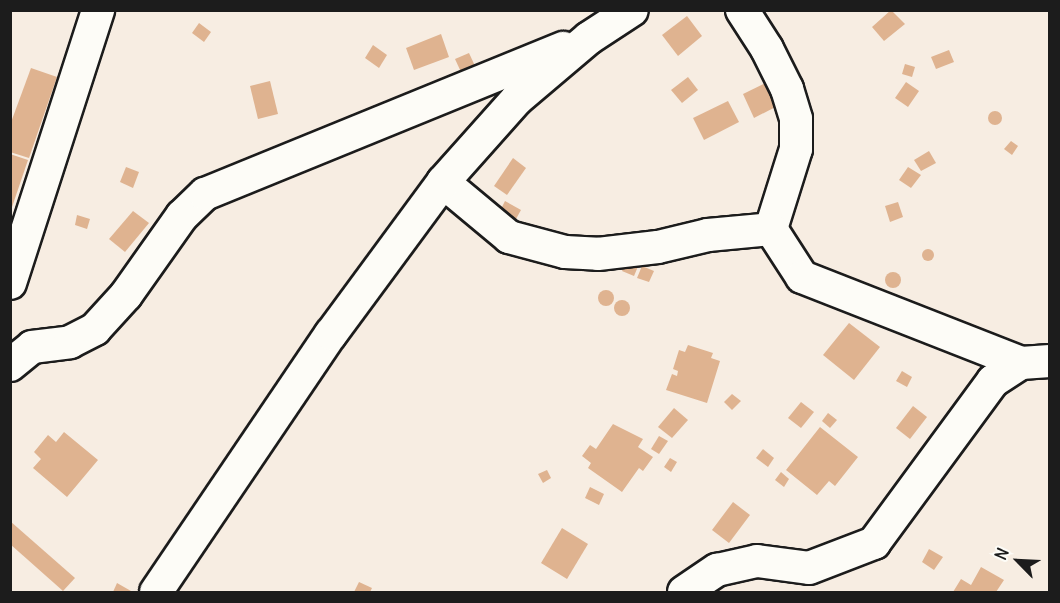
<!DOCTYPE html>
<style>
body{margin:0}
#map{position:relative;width:1060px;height:603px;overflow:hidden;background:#f7ede2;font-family:Delius,sans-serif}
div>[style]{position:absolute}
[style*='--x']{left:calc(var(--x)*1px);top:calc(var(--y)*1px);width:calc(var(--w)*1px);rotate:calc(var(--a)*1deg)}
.building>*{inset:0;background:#dfb390}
.round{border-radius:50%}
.roads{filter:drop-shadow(2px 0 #1c1c1c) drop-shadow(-2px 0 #1c1c1c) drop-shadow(0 2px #1c1c1c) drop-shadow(0 -2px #1c1c1c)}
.minor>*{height:32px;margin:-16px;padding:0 16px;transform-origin:16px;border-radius:16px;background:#fdfcf7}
span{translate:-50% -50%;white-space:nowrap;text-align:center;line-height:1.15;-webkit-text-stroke:6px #fdfcf7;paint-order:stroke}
.frame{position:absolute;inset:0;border:12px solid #1c1c1c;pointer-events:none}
.north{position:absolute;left:988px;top:531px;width:60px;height:60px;-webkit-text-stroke:4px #fdfcf7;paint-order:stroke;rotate:294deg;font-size:16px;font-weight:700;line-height:24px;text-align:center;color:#1c1c1c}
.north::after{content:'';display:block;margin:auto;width:21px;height:27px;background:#1c1c1c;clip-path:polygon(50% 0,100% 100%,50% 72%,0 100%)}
</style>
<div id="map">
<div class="building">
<div style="clip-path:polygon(891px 10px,905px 24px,884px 41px,872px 27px)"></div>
<div style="clip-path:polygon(687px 16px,702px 36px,678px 56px,662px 35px)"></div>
<div style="clip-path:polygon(199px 23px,211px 32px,204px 42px,192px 33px)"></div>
<div style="clip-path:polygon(441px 34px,449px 57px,414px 70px,406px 48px)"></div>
<div style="clip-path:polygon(373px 45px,387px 55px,379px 68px,365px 58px)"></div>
<div style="clip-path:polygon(949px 50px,954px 62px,936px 69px,931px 57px)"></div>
<div style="clip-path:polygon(469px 53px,475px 66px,461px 72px,455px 59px)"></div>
<div style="clip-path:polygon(905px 64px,915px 67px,912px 77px,902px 74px)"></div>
<div style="clip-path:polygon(31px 68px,57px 77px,29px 158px,10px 152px,10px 125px)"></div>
<div style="clip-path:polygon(688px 77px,698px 90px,682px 103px,671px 90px)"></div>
<div style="clip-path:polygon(776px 78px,787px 101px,754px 118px,743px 94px)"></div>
<div style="clip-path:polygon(270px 81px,278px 114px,258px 119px,250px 86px)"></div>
<div style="clip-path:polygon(906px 82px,919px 91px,908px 107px,895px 98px)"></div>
<div style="clip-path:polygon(728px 101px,739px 122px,704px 140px,693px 118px)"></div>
<div class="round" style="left:988px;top:111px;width:14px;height:14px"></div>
<div style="clip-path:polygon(1011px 141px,1018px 146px,1012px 155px,1004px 149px)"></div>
<div style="clip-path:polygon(929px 151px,936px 163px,921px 171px,914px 160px)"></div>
<div style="clip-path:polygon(10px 154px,28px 160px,11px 210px,10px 210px)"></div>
<div style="clip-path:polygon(513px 158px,526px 168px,507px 195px,494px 186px)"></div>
<div style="clip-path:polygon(126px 167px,139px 172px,133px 188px,120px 182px)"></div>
<div style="clip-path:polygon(908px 167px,921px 175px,911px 188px,899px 180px)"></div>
<div style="clip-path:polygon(505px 201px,521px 210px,516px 219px,500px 211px)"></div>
<div style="clip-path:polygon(898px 202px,903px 217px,890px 222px,885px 206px)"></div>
<div style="clip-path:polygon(133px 211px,149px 223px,125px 252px,109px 239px)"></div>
<div style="clip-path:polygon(77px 215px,90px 219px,87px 229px,75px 225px)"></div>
<div class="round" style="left:922px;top:249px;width:12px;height:12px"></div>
<div style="clip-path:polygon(627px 259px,639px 264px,634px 276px,622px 271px)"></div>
<div style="clip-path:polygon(642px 266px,654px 271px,649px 282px,637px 278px)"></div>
<div class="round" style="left:885px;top:272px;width:16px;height:16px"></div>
<div class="round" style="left:598px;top:290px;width:16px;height:16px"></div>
<div class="round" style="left:614px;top:300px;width:16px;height:16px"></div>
<div style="clip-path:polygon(849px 323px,880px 347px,854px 380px,823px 355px)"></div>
<div style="clip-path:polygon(688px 345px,713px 353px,711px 358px,720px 361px,707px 403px,666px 390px,672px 374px,677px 376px,678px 371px,673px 369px,679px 350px,685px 352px)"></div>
<div style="clip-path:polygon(902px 371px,912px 377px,907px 387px,896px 381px)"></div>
<div style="clip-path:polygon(732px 394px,741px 401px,732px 410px,724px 402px)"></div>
<div style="clip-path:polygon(801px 402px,814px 412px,801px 428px,788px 418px)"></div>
<div style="clip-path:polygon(913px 406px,927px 417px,910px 439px,896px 428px)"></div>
<div style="clip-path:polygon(674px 408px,688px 420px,672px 438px,658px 427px)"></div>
<div style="clip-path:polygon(828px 413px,837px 420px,830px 428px,822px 421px)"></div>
<div style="clip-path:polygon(613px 424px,643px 439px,638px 447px,653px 457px,643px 471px,639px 468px,622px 492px,588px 468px,591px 463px,582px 456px,590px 445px,596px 449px)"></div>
<div style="clip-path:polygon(820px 427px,858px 457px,835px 486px,829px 481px,817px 495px,786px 470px)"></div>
<div style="clip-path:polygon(64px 432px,98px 460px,67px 497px,33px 468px,41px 459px,34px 452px,48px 435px,56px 442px)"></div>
<div style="clip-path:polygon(659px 436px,668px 441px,659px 454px,651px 449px)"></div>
<div style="clip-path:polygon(763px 449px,774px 458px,768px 467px,756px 458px)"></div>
<div style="clip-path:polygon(670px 458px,677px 462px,671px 472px,664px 467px)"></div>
<div style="clip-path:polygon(547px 470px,551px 478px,543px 483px,538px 474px)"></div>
<div style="clip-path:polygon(781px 472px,789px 479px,784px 487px,775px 480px)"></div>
<div style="clip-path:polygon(590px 487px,604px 494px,599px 505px,585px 498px)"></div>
<div style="clip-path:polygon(733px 502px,750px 515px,729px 543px,712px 530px)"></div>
<div style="clip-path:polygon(10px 521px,75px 578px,63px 591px,10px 544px)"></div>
<div style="clip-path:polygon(562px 528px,588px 544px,567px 579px,541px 563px)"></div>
<div style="clip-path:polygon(929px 549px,943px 557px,934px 570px,922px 562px)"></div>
<div style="clip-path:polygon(981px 567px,1004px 580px,996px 592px,953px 592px,961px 579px,971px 585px)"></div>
<div style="clip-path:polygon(359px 582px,372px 588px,370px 592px,354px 592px)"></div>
<div style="clip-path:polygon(117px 583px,131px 591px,131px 592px,113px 592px)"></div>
</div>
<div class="roads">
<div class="minor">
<div style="--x:742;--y:10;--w:46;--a:57.3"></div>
<div style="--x:767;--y:49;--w:45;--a:63.4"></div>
<div style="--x:787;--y:89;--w:31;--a:73"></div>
<div style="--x:796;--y:119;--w:30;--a:90"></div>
<div style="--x:796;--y:149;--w:84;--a:107.4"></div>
<div style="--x:443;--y:182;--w:86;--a:39.8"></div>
<div style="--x:509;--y:237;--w:58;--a:15"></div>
<div style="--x:565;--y:252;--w:33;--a:3"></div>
<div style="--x:598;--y:254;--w:60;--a:-6.7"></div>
<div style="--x:658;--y:247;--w:51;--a:-13.5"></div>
<div style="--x:708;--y:235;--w:63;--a:-5.4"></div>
<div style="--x:771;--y:229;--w:57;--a:57.1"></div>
<div style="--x:802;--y:277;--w:235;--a:21.4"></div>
<div style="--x:10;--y:283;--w:287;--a:-72.1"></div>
<div style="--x:10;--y:365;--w:28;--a:-39"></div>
<div style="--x:32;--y:347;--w:38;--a:-7"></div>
<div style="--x:70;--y:342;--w:28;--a:-27"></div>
<div style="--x:95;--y:329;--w:46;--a:-47.6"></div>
<div style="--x:126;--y:295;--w:97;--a:-54.7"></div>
<div style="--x:182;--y:216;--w:32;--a:-44"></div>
<div style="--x:205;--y:194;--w:387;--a:-22.2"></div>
<div style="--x:156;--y:592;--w:312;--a:-55.9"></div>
<div style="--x:331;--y:334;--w:189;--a:-53.6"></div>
<div style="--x:443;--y:182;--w:111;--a:-48.3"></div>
<div style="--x:517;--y:99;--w:94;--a:-40.3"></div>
<div style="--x:589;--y:38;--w:51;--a:-33.1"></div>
<div style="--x:684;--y:592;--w:40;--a:-34"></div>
<div style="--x:717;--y:570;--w:41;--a:-12.7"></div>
<div style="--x:757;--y:561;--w:52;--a:7.7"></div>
<div style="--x:809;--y:568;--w:70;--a:-21"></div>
<div style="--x:874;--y:543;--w:201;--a:-53.7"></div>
<div style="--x:993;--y:381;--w:33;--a:-33"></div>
<div style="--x:1021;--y:363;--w:29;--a:-4"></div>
</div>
</div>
<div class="frame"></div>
<div class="north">N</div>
</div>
